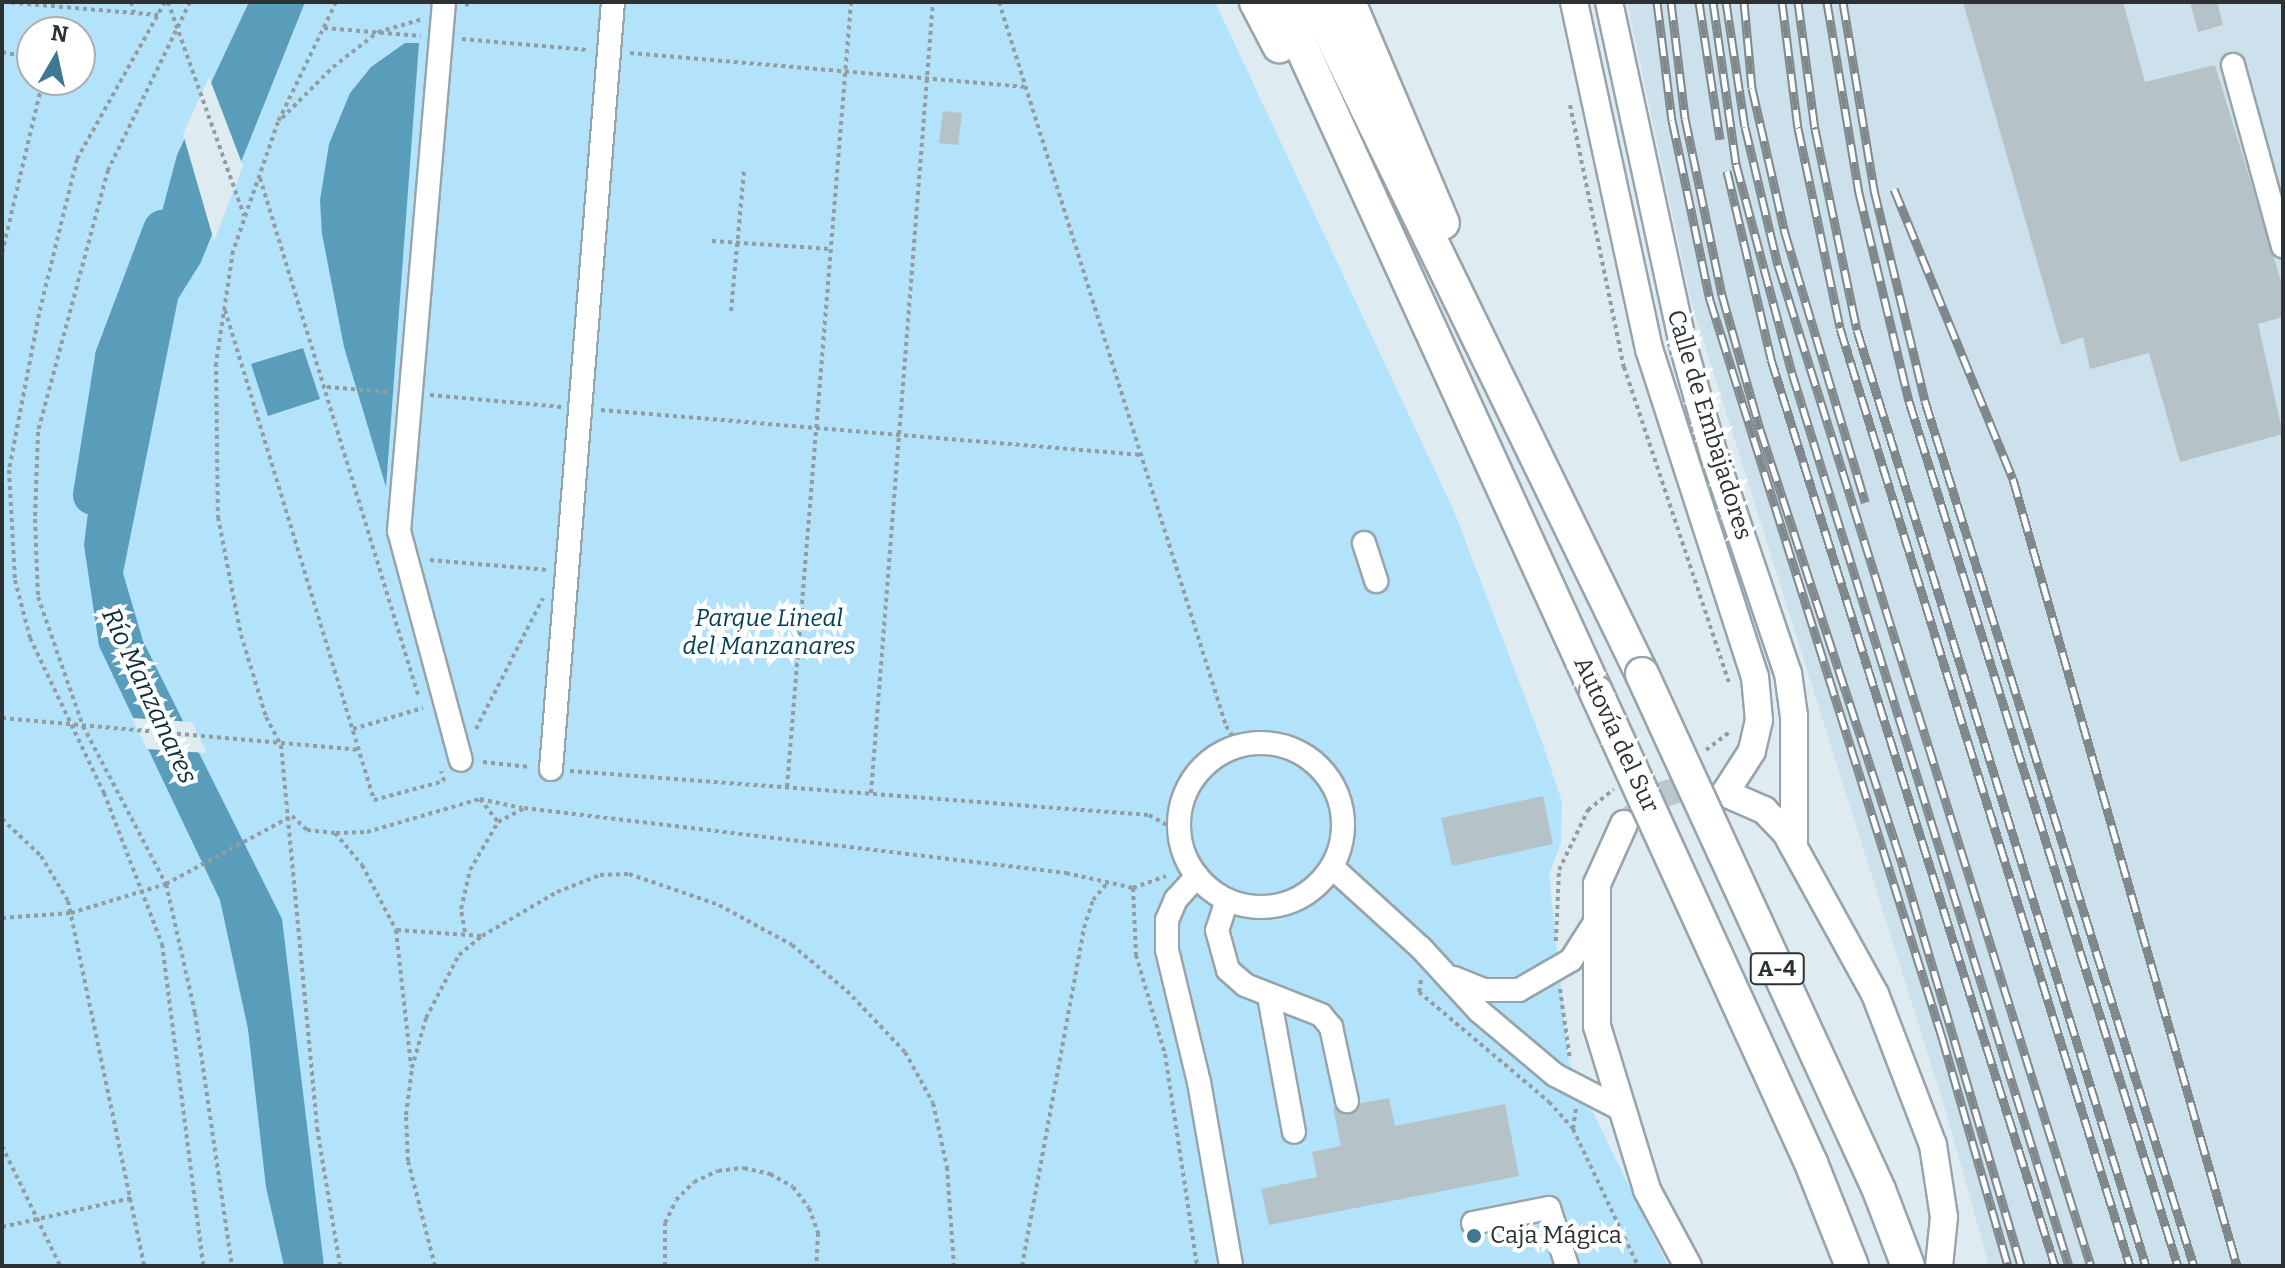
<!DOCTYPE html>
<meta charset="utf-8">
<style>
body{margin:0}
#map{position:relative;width:2285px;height:1268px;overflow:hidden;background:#deecf2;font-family:Bitter,serif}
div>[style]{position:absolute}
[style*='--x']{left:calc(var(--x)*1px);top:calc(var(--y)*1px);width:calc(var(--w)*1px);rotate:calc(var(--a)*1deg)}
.built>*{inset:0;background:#cde1ec}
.green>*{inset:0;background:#b3e3fa}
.water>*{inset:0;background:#599dbb}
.pier>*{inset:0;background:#deecf2}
.river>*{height:40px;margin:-20px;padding:0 20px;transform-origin:20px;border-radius:20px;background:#599dbb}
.building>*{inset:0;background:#b5c2c8}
.major-tunnel>*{height:26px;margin-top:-13px;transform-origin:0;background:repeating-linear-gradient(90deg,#bac7cc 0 26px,transparent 0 39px)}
.path>*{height:4px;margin-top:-2px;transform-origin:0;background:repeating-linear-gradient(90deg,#929ca1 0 4px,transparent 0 8px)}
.roads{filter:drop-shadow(2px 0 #97a4ab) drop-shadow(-2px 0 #97a4ab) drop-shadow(0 2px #97a4ab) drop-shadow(0 -2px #97a4ab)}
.minor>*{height:22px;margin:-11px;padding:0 11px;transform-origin:11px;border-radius:11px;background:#fff}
.minor>.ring{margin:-11px;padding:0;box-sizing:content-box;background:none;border:22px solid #fff;border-radius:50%}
.major>*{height:26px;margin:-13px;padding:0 13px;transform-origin:13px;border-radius:13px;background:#fff}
.highway>*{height:32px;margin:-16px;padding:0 16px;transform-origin:16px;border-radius:16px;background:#fff}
.rail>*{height:9px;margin-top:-4.5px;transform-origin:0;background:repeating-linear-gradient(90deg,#fff 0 18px,#7f888d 0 36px);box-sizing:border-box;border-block:2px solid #7f888d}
.bridges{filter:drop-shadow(2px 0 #97a4ab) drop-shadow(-2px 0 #97a4ab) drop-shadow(0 2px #97a4ab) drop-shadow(0 -2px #97a4ab)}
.highway-bridge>*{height:32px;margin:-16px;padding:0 16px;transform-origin:16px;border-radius:16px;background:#fff}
.dots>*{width:22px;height:22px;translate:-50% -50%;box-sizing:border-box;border:4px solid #fff;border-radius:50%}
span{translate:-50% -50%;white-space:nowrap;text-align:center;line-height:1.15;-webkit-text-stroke:8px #fff;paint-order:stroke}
.shield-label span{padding:2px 6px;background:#fff;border:2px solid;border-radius:6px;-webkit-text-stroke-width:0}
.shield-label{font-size:22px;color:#2c3134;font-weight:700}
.street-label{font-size:24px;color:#2c3134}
.park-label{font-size:24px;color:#003e54;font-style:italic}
.poi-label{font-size:24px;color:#2c3134}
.left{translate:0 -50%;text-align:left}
.water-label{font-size:26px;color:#0d2d3b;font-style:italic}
.frame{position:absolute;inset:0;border:4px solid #2c3134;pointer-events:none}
.north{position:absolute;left:16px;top:16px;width:80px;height:80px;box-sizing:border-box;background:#fff;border:2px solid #abadae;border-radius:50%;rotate:9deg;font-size:22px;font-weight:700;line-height:32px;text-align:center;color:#2c3134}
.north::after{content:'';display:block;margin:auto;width:28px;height:36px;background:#3e7891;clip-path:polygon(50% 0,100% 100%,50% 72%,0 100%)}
</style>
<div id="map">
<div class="built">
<div style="clip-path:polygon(1627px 2px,2283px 2px,2283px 1266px,1989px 1266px,1947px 1115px,1691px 301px)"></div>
</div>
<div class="green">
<div style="clip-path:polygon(evenodd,2px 2px,1215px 2px,1454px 511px,1541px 739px,1562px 802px,1561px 843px,1549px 875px,1569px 1063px,1668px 1266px,2px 1266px,2px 2px,32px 32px,80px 32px,80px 80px,32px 80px,32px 32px)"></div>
</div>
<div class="water">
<div style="clip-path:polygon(249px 2px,305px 2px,201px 262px,178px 299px,123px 573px,143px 641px,282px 919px,324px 1266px,284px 1266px,266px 1187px,248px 1029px,220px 900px,99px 646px,84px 545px,93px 472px,177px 155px)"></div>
<div style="clip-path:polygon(405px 43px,419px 43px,386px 487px,344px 347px,322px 234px,320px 200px,329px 144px,350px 93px,371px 67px)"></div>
<div style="clip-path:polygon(303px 348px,320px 399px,268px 416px,251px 364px)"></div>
</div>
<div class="pier">
<div style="clip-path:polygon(209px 77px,243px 166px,214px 241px,183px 134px)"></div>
<div style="clip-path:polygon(132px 718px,192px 722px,207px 753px,147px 749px)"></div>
</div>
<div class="river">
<div style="--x:93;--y:495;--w:140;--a:-80.9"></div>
<div style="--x:115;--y:357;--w:136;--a:-69.3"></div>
</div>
<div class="building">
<div style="clip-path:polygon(1963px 2px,2123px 2px,2145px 82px,2215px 65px,2283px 288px,2283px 317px,2258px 324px,2283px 434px,2180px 462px,2149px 353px,2090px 369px,2083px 337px,2061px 345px)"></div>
<div style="clip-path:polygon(2190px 2px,2217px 2px,2223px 25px,2198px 32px)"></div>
<div style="clip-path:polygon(943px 111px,962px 113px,958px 145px,939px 143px)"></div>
<div style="clip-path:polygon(1543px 796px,1553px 844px,1452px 866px,1441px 818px)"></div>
<div style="clip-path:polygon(1389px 1098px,1395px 1126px,1505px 1104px,1519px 1176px,1269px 1225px,1261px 1189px,1317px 1177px,1312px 1152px,1341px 1146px,1333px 1108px)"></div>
</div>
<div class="major-tunnel">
<div style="--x:1624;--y:824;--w:44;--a:-39.5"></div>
<div style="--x:1658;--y:796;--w:28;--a:-17"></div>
<div style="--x:1685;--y:788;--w:25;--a:2"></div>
</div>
<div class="path">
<div style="--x:3;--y:2;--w:156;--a:4.8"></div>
<div style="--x:131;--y:2;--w:11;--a:75"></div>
<div style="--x:165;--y:2;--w:180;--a:119.3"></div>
<div style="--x:77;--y:159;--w:160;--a:103.8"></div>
<div style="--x:39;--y:314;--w:159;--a:100.9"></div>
<div style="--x:9;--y:470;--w:110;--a:86.9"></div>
<div style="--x:15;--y:580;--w:60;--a:75.5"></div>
<div style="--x:30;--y:638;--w:172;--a:64.5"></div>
<div style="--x:104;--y:793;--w:162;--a:69"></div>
<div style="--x:162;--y:944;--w:325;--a:82.7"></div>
<div style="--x:168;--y:2;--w:227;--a:70.4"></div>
<div style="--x:190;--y:2;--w:187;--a:116"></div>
<div style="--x:108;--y:170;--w:271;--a:105"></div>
<div style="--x:38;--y:432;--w:87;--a:92"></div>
<div style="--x:35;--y:519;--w:78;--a:87.8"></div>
<div style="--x:38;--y:597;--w:137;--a:70.8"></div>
<div style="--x:83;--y:726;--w:178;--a:62.3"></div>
<div style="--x:166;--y:884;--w:132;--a:77.3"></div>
<div style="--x:195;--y:1013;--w:256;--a:81.7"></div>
<div style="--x:336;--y:2;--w:133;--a:115.8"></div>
<div style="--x:278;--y:122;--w:137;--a:109.2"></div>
<div style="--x:233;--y:251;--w:113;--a:98.6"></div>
<div style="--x:216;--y:363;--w:154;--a:89.3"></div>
<div style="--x:218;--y:517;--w:120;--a:79"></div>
<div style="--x:241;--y:635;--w:86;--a:73"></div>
<div style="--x:266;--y:717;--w:32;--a:62"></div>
<div style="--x:281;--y:745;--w:385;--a:84.6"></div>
<div style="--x:317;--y:1128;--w:140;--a:80.5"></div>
<div style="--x:999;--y:2;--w:759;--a:72.59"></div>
<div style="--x:1226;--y:726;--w:23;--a:56"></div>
<div style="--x:465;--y:5;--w:10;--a:-17"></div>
<div style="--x:324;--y:28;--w:97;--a:4.7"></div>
<div style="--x:462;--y:39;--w:127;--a:5"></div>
<div style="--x:2;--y:52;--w:31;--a:11"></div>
<div style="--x:630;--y:53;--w:397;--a:4.9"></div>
<div style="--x:1570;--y:105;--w:268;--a:78.4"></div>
<div style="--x:1624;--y:367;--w:332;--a:71.6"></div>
<div style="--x:282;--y:118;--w:72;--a:-45"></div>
<div style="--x:333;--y:67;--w:57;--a:-37.9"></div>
<div style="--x:378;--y:32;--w:47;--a:-16.1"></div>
<div style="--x:260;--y:178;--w:544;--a:73"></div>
<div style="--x:712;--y:241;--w:119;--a:3.8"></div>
<div style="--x:2;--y:253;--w:178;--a:-76.7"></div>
<div style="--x:225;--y:310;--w:512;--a:73.09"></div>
<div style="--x:374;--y:800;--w:73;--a:-15.2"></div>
<div style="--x:444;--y:781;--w:10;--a:-107"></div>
<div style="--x:731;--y:311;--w:141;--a:-84.7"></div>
<div style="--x:327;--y:387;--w:62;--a:4.6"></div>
<div style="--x:430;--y:395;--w:132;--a:5.2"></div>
<div style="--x:601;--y:410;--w:542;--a:4.76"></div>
<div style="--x:430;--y:560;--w:119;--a:4.8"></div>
<div style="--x:2;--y:718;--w:358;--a:5.1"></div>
<div style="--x:353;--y:729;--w:73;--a:-16.7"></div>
<div style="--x:476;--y:729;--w:147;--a:-62.9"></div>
<div style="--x:1706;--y:750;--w:30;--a:-37"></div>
<div style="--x:483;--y:762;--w:47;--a:6.1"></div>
<div style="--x:570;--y:771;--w:581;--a:4.35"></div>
<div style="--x:1149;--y:815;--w:33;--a:29"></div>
<div style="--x:787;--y:787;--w:788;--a:-85.34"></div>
<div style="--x:871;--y:793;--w:793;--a:-85.52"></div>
<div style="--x:480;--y:799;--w:43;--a:12.1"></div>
<div style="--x:2;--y:819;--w:54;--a:43.5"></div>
<div style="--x:41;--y:856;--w:52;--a:59"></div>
<div style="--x:68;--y:901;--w:373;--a:78.2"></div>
<div style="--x:336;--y:833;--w:31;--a:-2"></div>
<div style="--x:367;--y:832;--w:118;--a:-16.3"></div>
<div style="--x:480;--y:799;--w:29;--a:52"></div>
<div style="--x:1133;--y:888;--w:67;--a:87.4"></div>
<div style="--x:1136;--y:955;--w:103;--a:73.7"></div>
<div style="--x:1165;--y:1054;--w:214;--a:81.4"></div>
<div style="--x:2;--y:918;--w:69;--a:-4.1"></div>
<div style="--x:71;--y:913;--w:99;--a:-17"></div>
<div style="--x:166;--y:884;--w:143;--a:-28.4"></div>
<div style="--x:292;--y:816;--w:21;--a:43"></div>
<div style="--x:307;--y:830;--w:28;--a:6"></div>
<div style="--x:335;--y:833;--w:42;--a:49.8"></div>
<div style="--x:362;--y:865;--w:73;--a:62.4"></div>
<div style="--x:396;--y:930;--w:137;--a:83.7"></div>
<div style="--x:397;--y:930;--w:85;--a:4"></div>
<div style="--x:465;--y:932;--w:23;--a:-100"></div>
<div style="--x:461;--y:909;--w:40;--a:-77"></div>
<div style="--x:470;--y:870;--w:56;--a:-59.7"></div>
<div style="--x:498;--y:822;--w:30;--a:-28"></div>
<div style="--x:524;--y:808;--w:546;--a:6.84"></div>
<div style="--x:1066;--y:873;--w:69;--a:12.6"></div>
<div style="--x:1133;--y:888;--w:35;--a:-20"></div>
<div style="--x:1556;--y:941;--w:71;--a:-87.6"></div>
<div style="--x:1559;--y:870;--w:67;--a:-64.2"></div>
<div style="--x:1588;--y:810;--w:33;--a:-39"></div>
<div style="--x:1421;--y:980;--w:12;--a:99"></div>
<div style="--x:1419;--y:992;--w:170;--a:40.2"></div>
<div style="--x:1549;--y:1102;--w:36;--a:48"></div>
<div style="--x:1573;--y:1129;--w:152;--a:64.6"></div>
<div style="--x:1560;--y:989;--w:72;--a:82"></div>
<div style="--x:1573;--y:1129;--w:21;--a:-82"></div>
<div style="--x:2;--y:1146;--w:133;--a:64.2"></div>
<div style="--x:2;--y:1227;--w:133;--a:-12.6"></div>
<div style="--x:435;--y:1266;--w:108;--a:-104.4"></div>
<div style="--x:408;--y:1161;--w:46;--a:-92.5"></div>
<div style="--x:406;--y:1115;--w:47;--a:-82.7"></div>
<div style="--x:412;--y:1068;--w:52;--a:-74.4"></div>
<div style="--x:426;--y:1018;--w:71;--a:-62.4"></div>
<div style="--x:459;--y:955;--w:30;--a:-40"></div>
<div style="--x:482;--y:936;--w:87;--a:-30.4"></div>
<div style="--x:557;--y:892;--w:46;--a:-21.6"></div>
<div style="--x:600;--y:875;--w:29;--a:-2"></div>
<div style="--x:629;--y:874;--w:95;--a:19"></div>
<div style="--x:719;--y:905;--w:83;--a:28.7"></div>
<div style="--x:792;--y:945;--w:72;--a:39.9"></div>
<div style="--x:847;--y:991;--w:84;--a:46.4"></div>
<div style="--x:905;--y:1052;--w:58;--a:61.2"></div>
<div style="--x:933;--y:1103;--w:66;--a:77.7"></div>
<div style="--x:947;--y:1167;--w:99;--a:86"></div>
<div style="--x:665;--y:1266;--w:43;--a:-90"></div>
<div style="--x:665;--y:1223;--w:25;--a:-64"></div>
<div style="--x:676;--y:1200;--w:25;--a:-45"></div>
<div style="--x:694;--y:1182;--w:26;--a:-25"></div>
<div style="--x:718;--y:1171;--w:26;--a:-7"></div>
<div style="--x:744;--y:1168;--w:27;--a:13"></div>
<div style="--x:770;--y:1174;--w:26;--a:29"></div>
<div style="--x:793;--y:1187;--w:26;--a:53"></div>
<div style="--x:809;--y:1208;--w:27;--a:70"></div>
<div style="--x:818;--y:1233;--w:33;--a:93"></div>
<div style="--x:1022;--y:1266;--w:344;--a:-79.6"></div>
<div style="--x:1084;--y:928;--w:29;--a:-72"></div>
<div style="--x:1093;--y:900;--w:23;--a:-50"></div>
</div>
<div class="roads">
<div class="minor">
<div style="--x:444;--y:2;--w:531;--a:94.86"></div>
<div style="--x:399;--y:531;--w:237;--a:74.9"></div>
<div style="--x:2233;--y:65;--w:188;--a:74.6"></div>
<div style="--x:1364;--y:543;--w:40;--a:72"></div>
<div class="ring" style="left:1179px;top:743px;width:142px;height:142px"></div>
<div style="--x:551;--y:769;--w:770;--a:-85.38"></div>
<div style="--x:1333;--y:868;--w:119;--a:42.3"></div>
<div style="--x:1421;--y:948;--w:86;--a:47.4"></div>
<div style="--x:1479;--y:1011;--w:99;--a:40.1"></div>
<div style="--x:1555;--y:1075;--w:70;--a:27.3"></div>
<div style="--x:1197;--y:876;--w:31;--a:132"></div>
<div style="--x:1176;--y:899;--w:23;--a:113"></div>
<div style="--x:1167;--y:920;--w:30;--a:90"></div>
<div style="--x:1167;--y:950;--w:136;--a:76.4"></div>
<div style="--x:1199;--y:1082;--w:187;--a:80.1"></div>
<div style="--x:1227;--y:900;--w:32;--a:108"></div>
<div style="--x:1217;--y:930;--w:41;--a:74.6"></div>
<div style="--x:1228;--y:970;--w:23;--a:41"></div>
<div style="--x:1245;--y:985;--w:82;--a:21.5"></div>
<div style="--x:1321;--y:1015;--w:16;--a:50"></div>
<div style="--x:1331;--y:1027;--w:76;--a:77.8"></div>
<div style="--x:1454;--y:978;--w:32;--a:22"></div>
<div style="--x:1484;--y:990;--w:35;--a:0"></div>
<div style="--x:1519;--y:990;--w:60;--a:-30"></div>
<div style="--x:1571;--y:960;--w:43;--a:-57.4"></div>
<div style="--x:1269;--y:996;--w:138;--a:79.6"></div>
<div style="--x:1473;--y:1223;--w:77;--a:-11.2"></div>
<div style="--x:1549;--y:1208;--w:61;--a:72.8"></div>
</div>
<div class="major">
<div style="--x:1574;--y:2;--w:355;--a:77.8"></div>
<div style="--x:1649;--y:349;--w:345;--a:72.1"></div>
<div style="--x:1755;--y:677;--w:43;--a:84.7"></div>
<div style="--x:1759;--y:720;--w:32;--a:103"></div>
<div style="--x:1752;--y:751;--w:50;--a:122.7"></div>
<div style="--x:1725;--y:793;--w:43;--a:23.6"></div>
<div style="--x:1764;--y:810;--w:32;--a:46"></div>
<div style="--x:1786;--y:833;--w:184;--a:61.1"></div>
<div style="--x:1875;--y:994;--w:162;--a:69"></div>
<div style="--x:1933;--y:1145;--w:73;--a:81.3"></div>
<div style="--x:1944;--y:1217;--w:49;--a:95.8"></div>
<div style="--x:1609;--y:2;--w:351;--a:77.8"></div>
<div style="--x:1683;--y:345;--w:114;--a:74.3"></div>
<div style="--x:1714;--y:455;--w:230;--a:71.3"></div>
<div style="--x:1788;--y:673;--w:43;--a:82.1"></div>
<div style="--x:1794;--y:716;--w:131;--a:90"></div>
<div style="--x:1624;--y:824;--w:66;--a:114.2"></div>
<div style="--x:1597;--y:884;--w:142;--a:90"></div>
<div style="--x:1597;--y:1026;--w:171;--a:73"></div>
<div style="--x:1647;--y:1190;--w:86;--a:61.7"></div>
</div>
<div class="highway">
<div style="--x:1256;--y:2;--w:50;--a:62.4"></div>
<div style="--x:1281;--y:2;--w:759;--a:65.46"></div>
<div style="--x:1315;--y:2;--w:747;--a:64.05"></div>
<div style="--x:1349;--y:2;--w:240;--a:67"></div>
</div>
</div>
<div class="rail">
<div style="--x:1657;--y:2;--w:119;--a:82.8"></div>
<div style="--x:1672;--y:120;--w:184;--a:78.1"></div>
<div style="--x:1710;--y:300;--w:773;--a:72.53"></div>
<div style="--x:1942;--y:1037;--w:238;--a:73.9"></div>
<div style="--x:1671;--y:2;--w:117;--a:83.1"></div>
<div style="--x:1685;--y:118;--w:181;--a:78.2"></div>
<div style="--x:1722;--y:295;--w:139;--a:74.2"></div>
<div style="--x:1760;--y:429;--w:461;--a:71.9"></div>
<div style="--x:1903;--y:867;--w:416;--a:73.5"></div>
<div style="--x:1699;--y:2;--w:139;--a:81.3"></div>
<div style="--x:1713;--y:2;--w:164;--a:81.9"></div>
<div style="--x:1736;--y:164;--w:216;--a:75"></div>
<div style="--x:1792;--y:373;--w:935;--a:72.77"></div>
<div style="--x:1726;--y:2;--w:126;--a:81.4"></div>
<div style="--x:1745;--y:127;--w:142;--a:76.6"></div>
<div style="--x:1778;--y:265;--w:1049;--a:72.64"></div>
<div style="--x:1744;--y:2;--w:86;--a:84.7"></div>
<div style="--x:1752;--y:88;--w:149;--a:77.2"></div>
<div style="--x:1785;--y:233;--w:281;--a:73.4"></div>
<div style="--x:1782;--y:2;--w:127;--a:82.8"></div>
<div style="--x:1798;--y:128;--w:204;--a:78.1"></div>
<div style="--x:1840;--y:328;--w:982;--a:72.82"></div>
<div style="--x:1798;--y:2;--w:128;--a:82.4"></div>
<div style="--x:1815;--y:129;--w:205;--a:78.2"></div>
<div style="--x:1857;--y:330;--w:980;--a:72.84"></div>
<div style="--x:1827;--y:2;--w:194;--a:80.5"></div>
<div style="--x:1859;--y:193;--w:214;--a:76.5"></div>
<div style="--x:1909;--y:401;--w:906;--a:72.73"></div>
<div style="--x:1843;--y:2;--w:191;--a:80.6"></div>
<div style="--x:1874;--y:190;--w:217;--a:76.4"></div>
<div style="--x:1925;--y:401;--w:906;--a:72.73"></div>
<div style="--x:1727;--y:171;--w:193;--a:76.8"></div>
<div style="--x:1771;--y:359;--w:950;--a:72.61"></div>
<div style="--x:1894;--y:189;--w:313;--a:67.7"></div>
<div style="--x:2013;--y:479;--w:818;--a:74.11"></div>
</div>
<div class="bridges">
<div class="highway-bridge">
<div style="--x:1642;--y:674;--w:568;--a:65.33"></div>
<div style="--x:1879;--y:1190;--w:81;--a:69.1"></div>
<div style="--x:1596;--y:692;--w:518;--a:65.46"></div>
<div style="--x:1811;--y:1163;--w:111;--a:68.3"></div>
</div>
</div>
<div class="dots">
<div style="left:1474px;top:1236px;background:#3e7891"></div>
</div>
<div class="shield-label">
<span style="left:1777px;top:969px">A-4</span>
</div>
<div class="street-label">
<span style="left:1709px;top:425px;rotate:73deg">Calle de Embajadores</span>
<span style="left:1616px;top:735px;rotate:65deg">Autovía del Sur</span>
</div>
<div class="park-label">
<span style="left:769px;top:633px">Parque Lineal<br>del Manzanares</span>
</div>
<div class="poi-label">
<span class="left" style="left:1490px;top:1236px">Caja Mágica</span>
</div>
<div class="water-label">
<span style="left:149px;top:696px;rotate:65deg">Río Manzanares</span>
</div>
<div class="frame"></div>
<div class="north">N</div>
</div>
